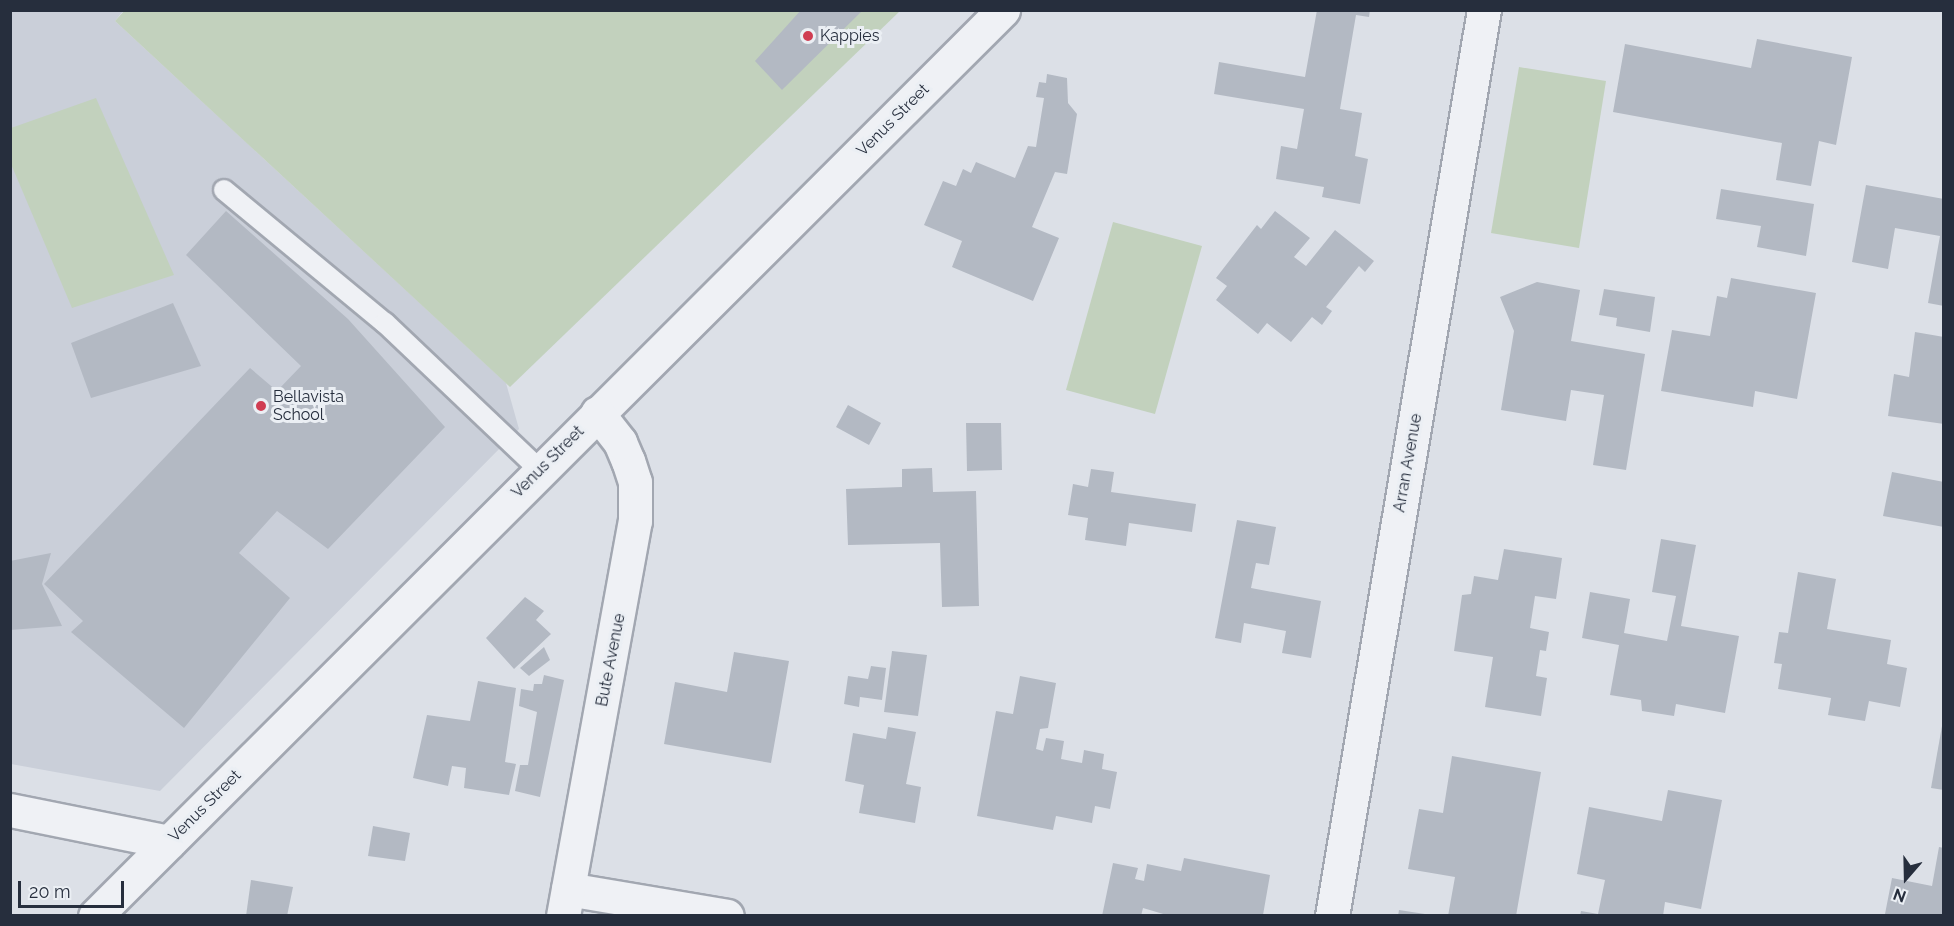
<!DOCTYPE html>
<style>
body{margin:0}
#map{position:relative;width:1954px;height:926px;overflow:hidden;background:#dce0e7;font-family:Raleway,sans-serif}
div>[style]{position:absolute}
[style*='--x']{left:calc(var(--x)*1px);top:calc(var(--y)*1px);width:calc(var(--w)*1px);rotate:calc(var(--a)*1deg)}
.built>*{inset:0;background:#cacfd9}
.green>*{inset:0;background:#c2d1bd}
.building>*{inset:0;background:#b3b9c3}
.roads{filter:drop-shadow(2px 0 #a2a7b1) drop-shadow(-2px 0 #a2a7b1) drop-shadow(0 2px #a2a7b1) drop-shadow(0 -2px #a2a7b1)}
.lane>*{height:20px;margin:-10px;padding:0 10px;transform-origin:10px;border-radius:10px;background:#eff1f5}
.street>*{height:33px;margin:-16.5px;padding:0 16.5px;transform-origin:16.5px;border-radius:16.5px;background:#eff1f5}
.dots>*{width:16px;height:16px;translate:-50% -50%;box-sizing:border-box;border:3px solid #ebeff4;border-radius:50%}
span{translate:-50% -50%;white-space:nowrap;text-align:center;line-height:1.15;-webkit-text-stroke:6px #ebeff4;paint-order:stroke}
.poi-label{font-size:16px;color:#262e3d}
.left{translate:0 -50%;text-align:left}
.street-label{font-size:16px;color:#262e3d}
.frame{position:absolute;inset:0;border:12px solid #262e3d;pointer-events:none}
.north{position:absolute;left:1876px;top:848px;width:60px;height:60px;-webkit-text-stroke:4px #ebeff4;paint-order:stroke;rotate:200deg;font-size:16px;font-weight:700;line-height:24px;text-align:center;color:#262e3d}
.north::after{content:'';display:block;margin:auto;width:21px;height:27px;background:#262e3d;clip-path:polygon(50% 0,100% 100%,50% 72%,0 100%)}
.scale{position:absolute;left:18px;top:881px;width:106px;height:27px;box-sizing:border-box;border:3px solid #262e3d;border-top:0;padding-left:8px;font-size:18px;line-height:21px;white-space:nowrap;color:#262e3d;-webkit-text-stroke:4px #ebeff4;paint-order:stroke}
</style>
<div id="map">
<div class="built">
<div style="clip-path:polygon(10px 11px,123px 11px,115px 21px,506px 383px,519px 429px,160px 791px,11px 764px)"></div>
</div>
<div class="green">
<div style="clip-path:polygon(125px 10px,900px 11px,510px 387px,115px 21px)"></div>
<div style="clip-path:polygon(1519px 67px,1606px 81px,1579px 248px,1491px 233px)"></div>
<div style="clip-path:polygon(96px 98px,174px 275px,72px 308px,11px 164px,11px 128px)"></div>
<div style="clip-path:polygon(1113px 222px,1202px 246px,1155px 414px,1066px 390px)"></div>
</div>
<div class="building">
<div style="clip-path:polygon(801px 10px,863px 10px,782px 90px,755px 61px)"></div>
<div style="clip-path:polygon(1317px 10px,1370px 10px,1369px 17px,1356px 15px,1340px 109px,1362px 113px,1355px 156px,1368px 159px,1360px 204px,1322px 197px,1324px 187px,1276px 179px,1281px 146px,1297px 149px,1304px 109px,1214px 94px,1219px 62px,1305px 77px)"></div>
<div style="clip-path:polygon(1757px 39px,1852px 57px,1836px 145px,1819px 141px,1811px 186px,1776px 180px,1782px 143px,1613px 112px,1625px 44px,1751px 68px)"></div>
<div style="clip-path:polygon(1047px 74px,1067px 78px,1068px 103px,1077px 114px,1067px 174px,1055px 172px,1032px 227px,1059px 238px,1033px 301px,952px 267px,962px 241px,924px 225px,943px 181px,956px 186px,963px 169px,971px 173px,976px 162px,1015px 178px,1028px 146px,1036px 147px,1044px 98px,1036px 97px,1039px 82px,1046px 83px)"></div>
<div style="clip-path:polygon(1866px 185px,1944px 199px,1944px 306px,1928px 303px,1940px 236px,1895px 228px,1888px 269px,1852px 262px)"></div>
<div style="clip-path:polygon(1721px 189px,1814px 204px,1806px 256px,1757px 247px,1761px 226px,1716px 219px)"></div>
<div style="clip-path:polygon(226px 211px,348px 319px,445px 427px,328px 549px,277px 511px,239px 553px,290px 598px,184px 728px,71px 632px,83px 621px,44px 584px,250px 368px,277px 391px,301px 366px,186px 255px)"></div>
<div style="clip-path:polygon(1275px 211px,1310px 238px,1294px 257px,1306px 266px,1335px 230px,1374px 261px,1365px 272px,1359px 266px,1326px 307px,1332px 311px,1322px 325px,1312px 317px,1291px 342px,1267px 323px,1258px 334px,1216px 300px,1227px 286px,1216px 278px,1257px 225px,1261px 229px)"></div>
<div style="clip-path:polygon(1731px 278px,1816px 293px,1797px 399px,1755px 391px,1753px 407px,1661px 391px,1672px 330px,1710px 336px,1717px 296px,1727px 298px)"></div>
<div style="clip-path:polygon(1537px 282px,1580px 290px,1571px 341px,1645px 354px,1626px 470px,1593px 465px,1604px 395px,1571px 390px,1566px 421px,1501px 410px,1514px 331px,1500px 297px)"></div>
<div style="clip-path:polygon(1604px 289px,1655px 297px,1650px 332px,1616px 326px,1617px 318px,1599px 315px)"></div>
<div style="clip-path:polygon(173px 303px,201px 366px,91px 398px,71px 343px)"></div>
<div style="clip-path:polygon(1915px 332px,1944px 337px,1944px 424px,1888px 416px,1894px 374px,1909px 377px)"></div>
<div style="clip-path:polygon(848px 405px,881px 423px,869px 445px,836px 427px)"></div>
<div style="clip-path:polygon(966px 423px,1001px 423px,1002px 470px,967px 471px)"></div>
<div style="clip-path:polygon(932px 468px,933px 492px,976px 491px,979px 606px,942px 607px,940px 543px,848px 545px,846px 489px,902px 487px,902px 469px)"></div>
<div style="clip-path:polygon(1091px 469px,1114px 472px,1111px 492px,1196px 504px,1192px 532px,1129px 523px,1126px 546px,1085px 540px,1088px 518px,1068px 515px,1073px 484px,1088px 487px)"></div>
<div style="clip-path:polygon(1892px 472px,1944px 482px,1944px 527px,1883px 516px)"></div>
<div style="clip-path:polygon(1237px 520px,1276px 527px,1269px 565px,1256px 563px,1251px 588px,1321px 601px,1311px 658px,1282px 653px,1286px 631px,1244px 623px,1241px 643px,1215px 638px)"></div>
<div style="clip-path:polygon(1661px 539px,1696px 545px,1681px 626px,1739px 636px,1725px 713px,1676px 704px,1674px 716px,1642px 711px,1641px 700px,1610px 695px,1619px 645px,1582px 638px,1590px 592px,1630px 599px,1624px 633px,1667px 641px,1676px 596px,1652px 592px)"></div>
<div style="clip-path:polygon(1504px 549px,1562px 558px,1556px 599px,1535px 596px,1530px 628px,1549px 632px,1546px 651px,1540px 650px,1536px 676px,1547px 678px,1541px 716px,1485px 707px,1493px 657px,1454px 651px,1462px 595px,1471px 594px,1474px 576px,1498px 580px)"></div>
<div style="clip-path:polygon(51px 553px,42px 584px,62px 626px,10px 630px,10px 561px)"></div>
<div style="clip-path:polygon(1798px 572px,1836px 579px,1827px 629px,1891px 640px,1887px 664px,1907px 668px,1900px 707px,1869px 701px,1865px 721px,1828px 715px,1831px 698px,1778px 689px,1782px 664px,1774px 663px,1779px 632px,1788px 633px)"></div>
<div style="clip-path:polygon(525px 597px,544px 611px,536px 620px,551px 634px,514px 669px,486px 638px)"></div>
<div style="clip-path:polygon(544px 647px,550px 660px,529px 676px,520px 668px)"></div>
<div style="clip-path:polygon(892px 651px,927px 655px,918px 716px,884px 712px)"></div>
<div style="clip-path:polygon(734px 652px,789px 661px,771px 763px,664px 744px,675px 682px,727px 692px)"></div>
<div style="clip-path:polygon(871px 666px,886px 668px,882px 700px,860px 697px,859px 707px,844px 704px,848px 676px,868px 679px)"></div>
<div style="clip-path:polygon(544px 675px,564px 680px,540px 797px,515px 791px,520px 765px,528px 765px,537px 712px,519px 706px,521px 689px,533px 691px,534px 684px,542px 684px)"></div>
<div style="clip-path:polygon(1020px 676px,1056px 683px,1048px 728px,1040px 729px,1036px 749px,1043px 751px,1046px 738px,1064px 741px,1061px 759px,1082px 763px,1084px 750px,1104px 754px,1102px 769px,1117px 772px,1110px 809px,1095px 806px,1092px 823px,1056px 816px,1053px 830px,977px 816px,996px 711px,1013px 714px)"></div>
<div style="clip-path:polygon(478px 681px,516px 688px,505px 762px,516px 764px,509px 795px,464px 788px,466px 768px,452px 766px,448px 786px,413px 778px,427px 715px,470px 721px)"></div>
<div style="clip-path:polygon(1942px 726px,1944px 726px,1944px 790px,1931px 788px)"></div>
<div style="clip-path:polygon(888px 727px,916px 732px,906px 784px,921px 787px,915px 823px,859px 813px,864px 785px,845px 781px,853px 733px,886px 739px)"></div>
<div style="clip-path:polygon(1452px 756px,1541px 772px,1516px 916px,1448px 916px,1455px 877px,1408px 869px,1419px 809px,1443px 813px)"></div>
<div style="clip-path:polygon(1668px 790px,1722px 800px,1701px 909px,1665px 902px,1663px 916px,1580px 916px,1581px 911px,1598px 914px,1605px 880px,1577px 874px,1589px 807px,1662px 821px)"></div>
<div style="clip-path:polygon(373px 826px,410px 833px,405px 861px,368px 856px)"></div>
<div style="clip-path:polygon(1939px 847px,1944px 848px,1944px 916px,1885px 914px,1892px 878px,1932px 886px)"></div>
<div style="clip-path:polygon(1184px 858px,1270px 875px,1263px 915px,1170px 916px,1143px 908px,1141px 916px,1102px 916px,1113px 863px,1138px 868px,1135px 879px,1144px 881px,1147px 864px,1181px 871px)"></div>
<div style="clip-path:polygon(251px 880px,293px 887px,287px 916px,246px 916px)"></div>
<div style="clip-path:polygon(1399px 910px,1425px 914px,1425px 916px,1398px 916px)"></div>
</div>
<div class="roads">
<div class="lane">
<div style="--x:224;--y:190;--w:209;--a:39.6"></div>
<div style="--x:385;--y:323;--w:214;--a:43.5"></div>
</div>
<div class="street">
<div style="--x:10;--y:810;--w:162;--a:11.4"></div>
<div style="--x:568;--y:889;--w:161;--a:9.6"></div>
<div style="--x:95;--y:916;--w:1283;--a:-44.94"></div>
<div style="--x:563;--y:916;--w:402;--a:-79.7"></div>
<div style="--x:635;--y:521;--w:39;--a:-90"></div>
<div style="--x:635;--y:482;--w:22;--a:-108"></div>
<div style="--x:628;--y:461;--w:21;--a:-113"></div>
<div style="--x:620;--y:442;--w:37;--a:-128"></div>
<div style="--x:1332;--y:916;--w:919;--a:-80.48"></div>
</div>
</div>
<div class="dots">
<div style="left:808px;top:36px;background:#d03d52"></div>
<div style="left:261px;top:406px;background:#d03d52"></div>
</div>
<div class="poi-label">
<span class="left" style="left:820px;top:36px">Kappies</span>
<span class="left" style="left:273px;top:406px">Bellavista<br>School</span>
</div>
<div class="street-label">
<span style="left:893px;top:120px;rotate:-45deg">Venus Street</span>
<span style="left:548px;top:462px;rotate:-45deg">Venus Street</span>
<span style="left:1408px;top:463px;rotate:-80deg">Arran Avenue</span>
<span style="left:611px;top:660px;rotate:-79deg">Bute Avenue</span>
<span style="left:205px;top:806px;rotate:-45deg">Venus Street</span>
</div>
<div class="frame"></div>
<div class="north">N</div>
<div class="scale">20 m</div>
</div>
